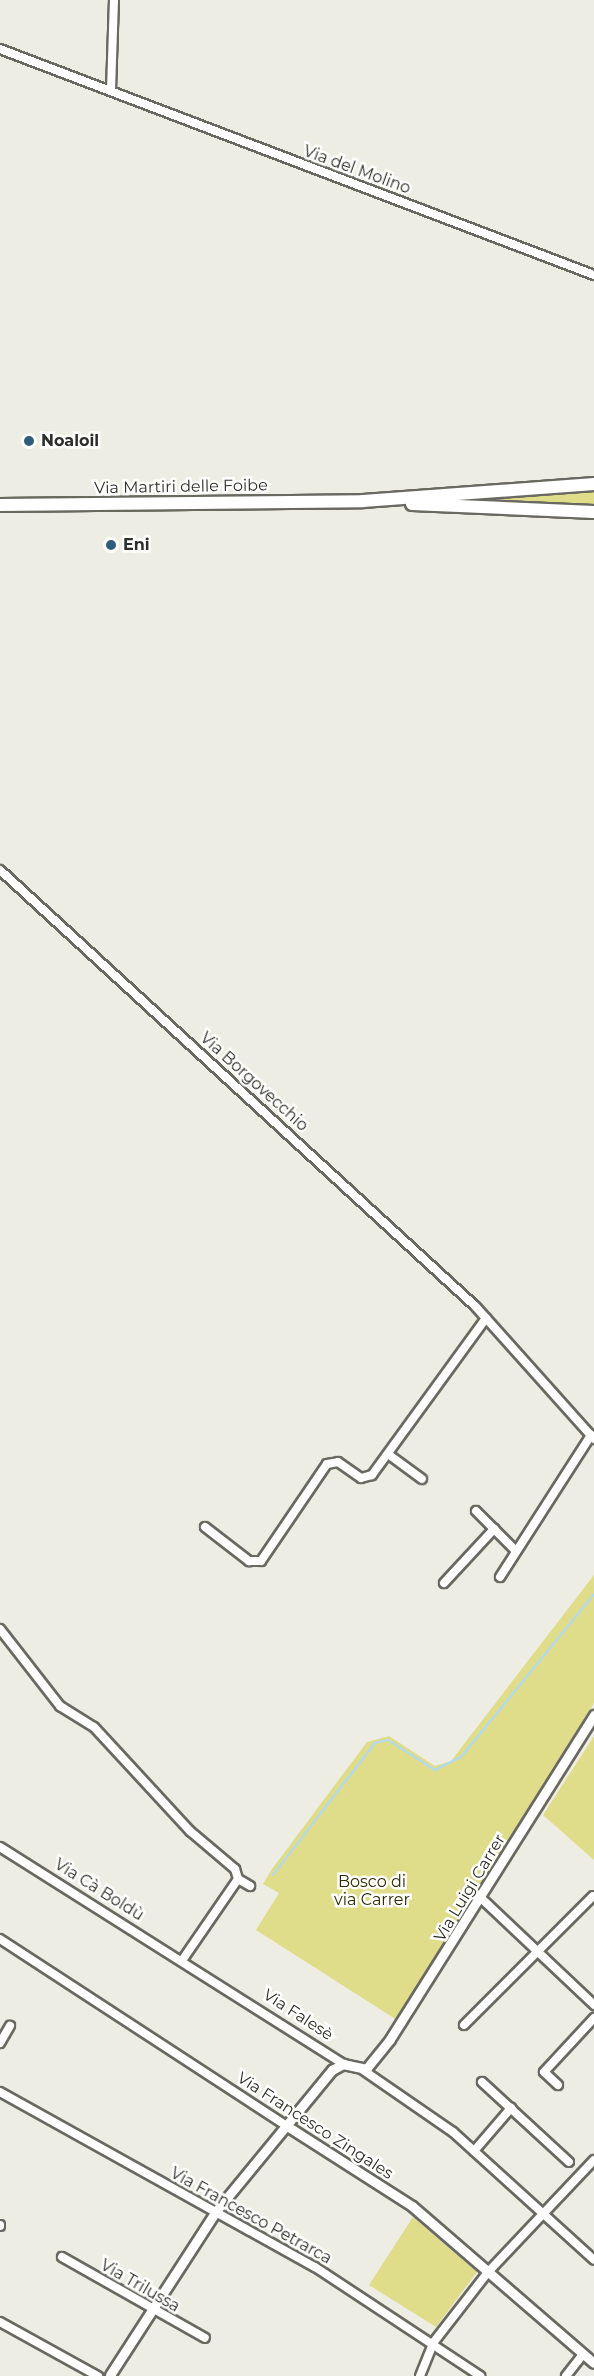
<!DOCTYPE html>
<meta charset="utf-8">
<style>
body{margin:0}
#map{position:relative;width:594px;height:2376px;overflow:hidden;background:#edede4;font-family:Montserrat,sans-serif}
div>[style]{position:absolute}
[style*='--x']{left:calc(var(--x)*1px);top:calc(var(--y)*1px);width:calc(var(--w)*1px);rotate:calc(var(--a)*1deg)}
.green>*{inset:0;background:#dfdc8a}
.stream>*{height:2px;margin:-1px;padding:0 1px;transform-origin:1px;border-radius:1px;background:#addafb}
.roads{filter:drop-shadow(2px 0 #696961) drop-shadow(-2px 0 #696961) drop-shadow(0 2px #696961) drop-shadow(0 -2px #696961)}
.minor>*{height:8px;margin:-4px;padding:0 4px;transform-origin:4px;border-radius:4px;background:#fff}
.tertiary>*{height:9px;margin:-4.5px;padding:0 4.5px;transform-origin:4.5px;border-radius:4.5px;background:#fff}
.trunk>*{height:12px;margin:-6px;padding:0 6px;transform-origin:6px;border-radius:6px;background:#fff}
.dots>*{width:16px;height:16px;translate:-50% -50%;box-sizing:border-box;border:3px solid #fffffe;border-radius:50%}
span{translate:-50% -50%;white-space:nowrap;text-align:center;line-height:1.15;-webkit-text-stroke:5px #fffffe;paint-order:stroke}
.street-label{font-size:16px;color:#2c2c28}
.poi-label{font-size:16px;color:#2c2c28;font-weight:700}
.left{translate:0 -50%;text-align:left}
.park-label{font-size:16px;color:#2e2c05}
</style>
<div id="map">
<div class="green">
<div style="clip-path:polygon(594px 488px,594px 506px,491px 499px,491px 497px)"></div>
<div style="clip-path:polygon(594px 1575px,594px 1703px,397px 2020px,256px 1930px,279px 1893px,263px 1884px,272px 1869px,367px 1742px,389px 1736px,435px 1766px,451px 1761px)"></div>
<div style="clip-path:polygon(594px 1736px,594px 1860px,543px 1815px)"></div>
<div style="clip-path:polygon(413px 2217px,477px 2272px,436px 2327px,369px 2285px)"></div>
</div>
<div class="stream">
<div style="--x:273;--y:1875;--w:167;--a:-52.3"></div>
<div style="--x:375;--y:1743;--w:13;--a:-13"></div>
<div style="--x:388;--y:1740;--w:56;--a:32.6"></div>
<div style="--x:435;--y:1770;--w:30;--a:-27"></div>
<div style="--x:462;--y:1756;--w:209;--a:-50.8"></div>
</div>
<div class="roads">
<div class="minor">
<div style="--x:0;--y:49;--w:636;--a:20.83"></div>
<div style="--x:111;--y:90;--w:90;--a:-88.1"></div>
<div style="--x:0;--y:870;--w:646;--a:42.55"></div>
<div style="--x:476;--y:1307;--w:177;--a:48.2"></div>
<div style="--x:388;--y:1454;--w:42;--a:36.3"></div>
<div style="--x:476;--y:1511;--w:55;--a:45"></div>
<div style="--x:205;--y:1527;--w:56;--a:37.7"></div>
<div style="--x:249;--y:1561;--w:12;--a:0"></div>
<div style="--x:261;--y:1561;--w:117;--a:-55.8"></div>
<div style="--x:327;--y:1464;--w:11;--a:-10"></div>
<div style="--x:338;--y:1462;--w:28;--a:35"></div>
<div style="--x:361;--y:1478;--w:11;--a:-15"></div>
<div style="--x:372;--y:1475;--w:194;--a:-54"></div>
<div style="--x:500;--y:1577;--w:169;--a:-57.3"></div>
<div style="--x:444;--y:1583;--w:74;--a:-47.2"></div>
<div style="--x:0;--y:1629;--w:98;--a:52.1"></div>
<div style="--x:60;--y:1706;--w:40;--a:32"></div>
<div style="--x:94;--y:1727;--w:142;--a:47.3"></div>
<div style="--x:190;--y:1831;--w:59;--a:40.2"></div>
<div style="--x:235;--y:1869;--w:10;--a:73"></div>
<div style="--x:238;--y:1879;--w:97;--a:124.5"></div>
<div style="--x:0;--y:1847;--w:406;--a:32.3"></div>
<div style="--x:238;--y:1879;--w:14;--a:30"></div>
<div style="--x:481;--y:1898;--w:156;--a:43.4"></div>
<div style="--x:0;--y:1939;--w:343;--a:33.1"></div>
<div style="--x:464;--y:2025;--w:182;--a:-45"></div>
<div style="--x:0;--y:2043;--w:20;--a:-60"></div>
<div style="--x:363;--y:2070;--w:109;--a:34.6"></div>
<div style="--x:453;--y:2132;--w:190;--a:42.2"></div>
<div style="--x:482;--y:2082;--w:118;--a:42.6"></div>
<div style="--x:558;--y:2085;--w:19;--a:-137"></div>
<div style="--x:544;--y:2072;--w:74;--a:-47.2"></div>
<div style="--x:0;--y:2092;--w:360;--a:29.1"></div>
<div style="--x:315;--y:2267;--w:198;--a:33.4"></div>
<div style="--x:474;--y:2151;--w:57;--a:-49.3"></div>
<div style="--x:0;--y:2226;--w:1;--a:-90"></div>
<div style="--x:62;--y:2257;--w:164;--a:29.5"></div>
<div style="--x:0;--y:2322;--w:112;--a:28.9"></div>
<div style="--x:420;--y:2376;--w:35;--a:-68"></div>
<div style="--x:433;--y:2343;--w:90;--a:-52.2"></div>
<div style="--x:488;--y:2272;--w:154;--a:-46.6"></div>
<div style="--x:566;--y:2376;--w:28;--a:-52"></div>
</div>
<div class="tertiary">
<div style="--x:287;--y:2126;--w:148;--a:32.6"></div>
<div style="--x:412;--y:2206;--w:240;--a:40.8"></div>
<div style="--x:110;--y:2375;--w:195;--a:-57.1"></div>
<div style="--x:216;--y:2211;--w:183;--a:-50.6"></div>
<div style="--x:332;--y:2070;--w:13;--a:-29"></div>
<div style="--x:343;--y:2064;--w:24;--a:12"></div>
<div style="--x:366;--y:2069;--w:38;--a:-51"></div>
<div style="--x:390;--y:2039;--w:383;--a:-57.8"></div>
</div>
<div class="trunk">
<div style="--x:412;--y:504;--w:182;--a:2.5"></div>
<div style="--x:0;--y:505;--w:363;--a:-0.6"></div>
<div style="--x:363;--y:501;--w:232;--a:-4.2"></div>
</div>
</div>
<div class="dots">
<div style="left:29px;top:441px;background:#2e5d7c"></div>
<div style="left:111px;top:545px;background:#2e5d7c"></div>
</div>
<div class="street-label">
<span style="left:357px;top:170px;rotate:20deg">Via del Molino</span>
<span style="left:181px;top:487px;rotate:-1deg">Via Martiri delle Foibe</span>
<span style="left:254px;top:1082px;rotate:42deg">Via Borgovecchio</span>
<span style="left:470px;top:1888px;rotate:-59deg">Via Luigi Carrer</span>
<span style="left:99px;top:1890px;rotate:32deg">Via Cà Boldù</span>
<span style="left:298px;top:2015px;rotate:33deg">Via Falesè</span>
<span style="left:315px;top:2126px;rotate:33deg">Via Francesco Zingales</span>
<span style="left:251px;top:2216px;rotate:29deg">Via Francesco Petrarca</span>
<span style="left:140px;top:2286px;rotate:30deg">Via Trilussa</span>
</div>
<div class="poi-label">
<span class="left" style="left:41px;top:441px">Noaloil</span>
<span class="left" style="left:123px;top:545px">Eni</span>
</div>
<div class="park-label">
<span style="left:372px;top:1891px">Bosco di<br>via Carrer</span>
</div>
</div>
